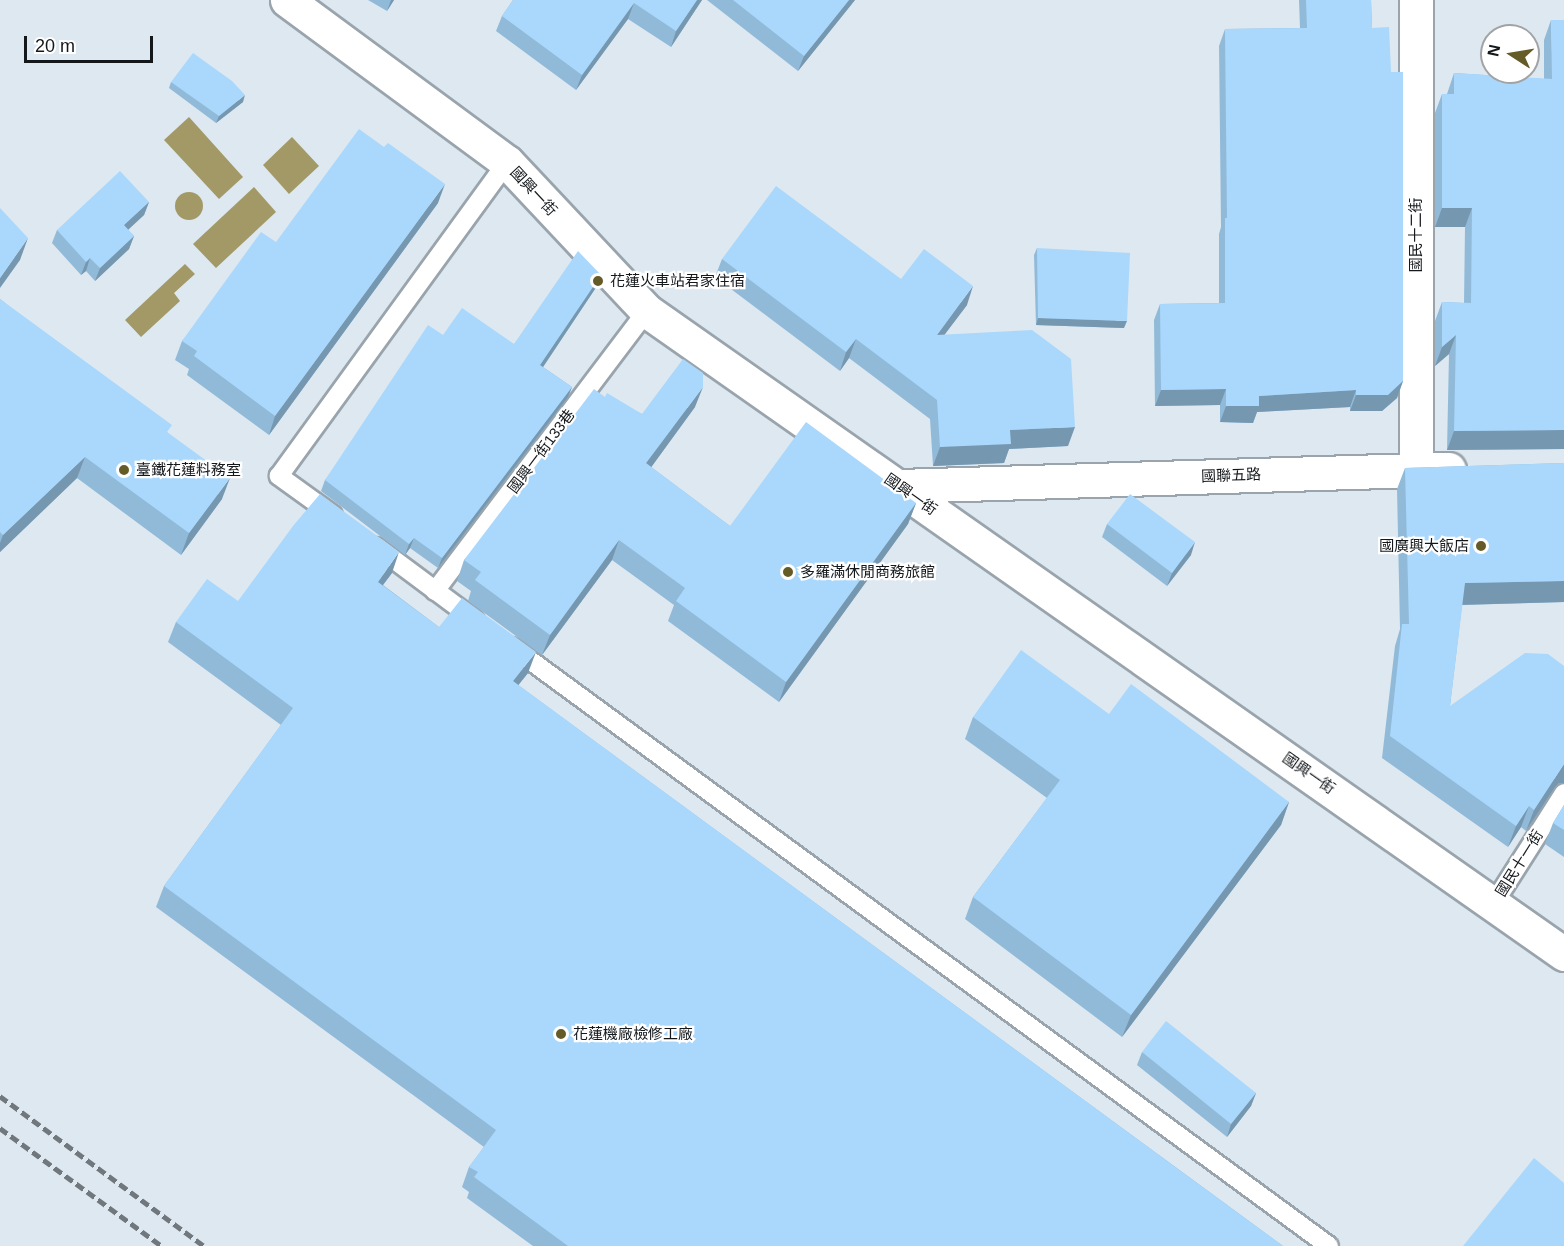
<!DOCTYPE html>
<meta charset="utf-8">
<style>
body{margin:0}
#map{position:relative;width:1564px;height:1246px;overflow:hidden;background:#dde8f1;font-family:Helvetica,"Noto Sans TC",sans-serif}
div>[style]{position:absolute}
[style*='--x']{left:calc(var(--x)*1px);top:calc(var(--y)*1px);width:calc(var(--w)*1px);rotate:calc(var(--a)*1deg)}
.water>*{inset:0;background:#a29966}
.round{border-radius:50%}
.roads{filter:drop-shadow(2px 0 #99a4ac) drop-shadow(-2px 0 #99a4ac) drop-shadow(0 2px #99a4ac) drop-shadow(0 -2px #99a4ac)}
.service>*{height:18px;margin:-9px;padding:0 9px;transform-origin:9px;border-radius:9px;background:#fff}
.minor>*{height:33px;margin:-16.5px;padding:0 16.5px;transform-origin:16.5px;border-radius:16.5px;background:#fff}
.tertiary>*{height:33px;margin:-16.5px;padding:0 16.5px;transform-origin:16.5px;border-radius:16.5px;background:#fff}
.rail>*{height:4.5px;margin-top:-2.25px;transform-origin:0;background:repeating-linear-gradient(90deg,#70787d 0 9px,transparent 0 13.5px)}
.wall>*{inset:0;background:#91bad9}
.shaded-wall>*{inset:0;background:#7697b0}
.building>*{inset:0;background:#a9d8fc}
.dots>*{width:16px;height:16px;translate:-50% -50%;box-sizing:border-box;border:3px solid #fff;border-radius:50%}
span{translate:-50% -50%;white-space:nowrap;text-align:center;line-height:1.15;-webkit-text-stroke:4.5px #fff;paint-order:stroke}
.street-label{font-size:15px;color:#14181b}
.poi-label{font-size:15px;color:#14181b}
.left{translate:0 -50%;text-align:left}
.right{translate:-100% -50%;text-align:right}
.north{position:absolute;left:1480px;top:24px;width:60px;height:60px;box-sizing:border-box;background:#fff;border:2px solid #a1a3a4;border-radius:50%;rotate:282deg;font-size:16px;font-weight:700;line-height:24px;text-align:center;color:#14181b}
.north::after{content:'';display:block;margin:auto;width:21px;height:27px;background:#645b27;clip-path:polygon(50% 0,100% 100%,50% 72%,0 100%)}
.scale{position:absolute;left:24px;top:36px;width:129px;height:27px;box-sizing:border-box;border:3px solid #14181b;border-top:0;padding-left:8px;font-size:18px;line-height:21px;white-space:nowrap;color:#14181b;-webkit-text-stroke:4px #fff;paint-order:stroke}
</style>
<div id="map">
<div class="water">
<div style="clip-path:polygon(189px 117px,243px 177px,219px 199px,164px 140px)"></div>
<div style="clip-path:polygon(292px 137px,319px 166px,289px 194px,263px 165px)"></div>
<div style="clip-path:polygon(254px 187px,276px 212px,216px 268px,193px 244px)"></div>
<div class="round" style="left:175px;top:192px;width:28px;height:28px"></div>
<div style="clip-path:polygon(185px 264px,195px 274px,174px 293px,180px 301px,141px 337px,125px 320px)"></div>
</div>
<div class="roads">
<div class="service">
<div style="--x:333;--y:515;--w:67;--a:-144.2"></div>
<div style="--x:279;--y:476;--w:388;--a:-54"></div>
<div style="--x:377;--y:547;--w:122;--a:36.7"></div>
<div style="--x:435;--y:591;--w:351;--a:-52.9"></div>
<div style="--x:512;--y:647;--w:1013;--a:36.25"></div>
<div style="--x:1494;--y:903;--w:130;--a:-57.5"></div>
</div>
<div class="minor">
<div style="--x:287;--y:0;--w:273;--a:36.4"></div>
<div style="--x:507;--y:162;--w:204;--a:46.8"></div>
<div style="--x:647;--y:311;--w:1120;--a:35.04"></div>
<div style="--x:1416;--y:469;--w:469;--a:-90"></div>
</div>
<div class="tertiary">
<div style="--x:899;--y:486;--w:550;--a:-1.77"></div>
</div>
</div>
<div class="rail">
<div style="--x:0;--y:1096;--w:253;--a:36.3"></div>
<div style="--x:0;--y:1128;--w:200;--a:36.1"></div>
</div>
<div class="wall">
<div style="clip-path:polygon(368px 0,394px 0,387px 11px)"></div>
<div style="clip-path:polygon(513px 0,702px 0,671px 47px,628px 19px,576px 90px,496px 31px,502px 16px)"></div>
<div style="clip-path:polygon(707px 0,855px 0,798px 71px)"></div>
<div style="clip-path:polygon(1299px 0,1371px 0,1372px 28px,1403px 381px,1397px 398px,1382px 411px,1350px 411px,1350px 407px,1257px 412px,1253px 423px,1220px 422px,1220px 405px,1155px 406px,1154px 320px,1160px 304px,1219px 303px,1219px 234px,1221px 227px,1219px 46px,1225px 29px,1300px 28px)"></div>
<div style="clip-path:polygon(1551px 20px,1564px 449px,1447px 450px,1449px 354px,1435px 366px,1435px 321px,1442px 302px,1464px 303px,1465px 227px,1435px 227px,1435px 113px,1442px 94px,1447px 94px,1454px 73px,1544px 79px,1544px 40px)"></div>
<div style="clip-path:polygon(171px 82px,243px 102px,216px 123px,169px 88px)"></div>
<div style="clip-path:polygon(149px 202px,144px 215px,128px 230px,134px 236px,129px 249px,95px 281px,86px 271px,81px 275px,52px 243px,57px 230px)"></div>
<div style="clip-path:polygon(438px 203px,269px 435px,187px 375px,189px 369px,175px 360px,182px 341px,276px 242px)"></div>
<div style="clip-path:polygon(1037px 248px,1124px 328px,1036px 325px,1034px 255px)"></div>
<div style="clip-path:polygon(722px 259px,901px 279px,967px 305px,944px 335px,1068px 446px,1009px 449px,1004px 463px,933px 466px,930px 419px,849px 358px,840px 371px,715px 277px)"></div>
<div style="clip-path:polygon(601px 275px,597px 286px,543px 367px,572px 387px,568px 397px,438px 568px,410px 548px,405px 555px,321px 491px,325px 480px,443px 335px,514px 344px)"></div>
<div style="clip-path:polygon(0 299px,169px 434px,222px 499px,181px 555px,77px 478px,0 552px)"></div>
<div style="clip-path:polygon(605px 397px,642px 414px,695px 407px,651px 467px,730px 526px,916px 503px,908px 524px,779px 702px,668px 621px,674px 605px,612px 560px,542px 655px,468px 601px,471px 591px,457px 581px,464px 560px)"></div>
<div style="clip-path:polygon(1564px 463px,1564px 602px,1462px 605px,1450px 706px,1559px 783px,1555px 787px,1526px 831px,1521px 827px,1508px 847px,1382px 758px,1395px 646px,1400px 629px,1397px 489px,1405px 468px)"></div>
<div style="clip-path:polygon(1107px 524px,1191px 555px,1167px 586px,1102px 537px)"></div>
<div style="clip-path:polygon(392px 573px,383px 585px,439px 627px,528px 673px,518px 685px,1283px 1246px,533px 1246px,467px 1198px,469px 1192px,462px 1187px,469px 1167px,484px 1147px,156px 907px,164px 886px,281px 725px,168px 642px,176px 622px,238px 601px)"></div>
<div style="clip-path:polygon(1109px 714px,1289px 802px,1281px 825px,1122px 1037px,965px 919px,973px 897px,1047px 798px,965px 739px,973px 717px)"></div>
<div style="clip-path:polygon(1564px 805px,1564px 857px,1545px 844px,1553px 823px)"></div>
<div style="clip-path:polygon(1142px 1052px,1256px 1093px,1251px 1106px,1227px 1137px,1137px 1065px)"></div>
</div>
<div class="shaded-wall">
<div style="clip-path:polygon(391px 0,394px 0,387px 11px)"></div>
<div style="clip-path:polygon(697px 0,702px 0,671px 47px,676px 31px)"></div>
<div style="clip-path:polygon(849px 0,855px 0,798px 71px,804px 56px)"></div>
<div style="clip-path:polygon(634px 3px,628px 19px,576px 90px,582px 75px)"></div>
<div style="clip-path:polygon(245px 95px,243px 102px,216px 123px,219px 116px)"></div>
<div style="clip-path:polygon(445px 184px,438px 203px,269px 435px,275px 416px)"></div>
<div style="clip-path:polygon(149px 202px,144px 215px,119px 238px,124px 225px)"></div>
<div style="clip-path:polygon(1442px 208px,1472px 208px,1465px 227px,1435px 227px)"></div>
<div style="clip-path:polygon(134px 236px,129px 249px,95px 281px,100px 268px)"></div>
<div style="clip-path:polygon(28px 238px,20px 260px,0 288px,0 278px)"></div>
<div style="clip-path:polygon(90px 258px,86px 271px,81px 275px,86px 262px)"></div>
<div style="clip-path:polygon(601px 275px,597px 286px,537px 376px,540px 365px)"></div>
<div style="clip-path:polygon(973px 286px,967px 305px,930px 354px,937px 335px)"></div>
<div style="clip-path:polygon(1038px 318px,1127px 321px,1124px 328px,1036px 325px)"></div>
<div style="clip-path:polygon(1456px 335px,1449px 354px,1435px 366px,1442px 347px)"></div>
<div style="clip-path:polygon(856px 339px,849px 358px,840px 371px,846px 352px)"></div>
<div style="clip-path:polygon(1403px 381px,1397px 398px,1382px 411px,1350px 411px,1356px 395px)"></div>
<div style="clip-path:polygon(572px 387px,568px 397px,438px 568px,442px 558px)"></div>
<div style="clip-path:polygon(703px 387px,695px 407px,639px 484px,646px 463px)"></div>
<div style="clip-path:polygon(1226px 389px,1220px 405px,1155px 406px,1161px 390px)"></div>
<div style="clip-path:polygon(1356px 390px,1350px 407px,1257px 412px,1253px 423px,1220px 422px,1226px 406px,1259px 396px)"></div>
<div style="clip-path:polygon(1075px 427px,1068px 446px,1009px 449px,1004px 463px,933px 466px,940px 447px,1010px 430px)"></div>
<div style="clip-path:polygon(1564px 430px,1564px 449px,1447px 450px,1454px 431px)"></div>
<div style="clip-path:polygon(85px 457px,77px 478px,0 552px,0 543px,3px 535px)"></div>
<div style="clip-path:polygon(230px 478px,222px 499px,181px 555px,189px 533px)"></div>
<div style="clip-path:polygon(916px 503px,908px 524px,779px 702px,786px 682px)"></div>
<div style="clip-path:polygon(414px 538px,410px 548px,405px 555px,409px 544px)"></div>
<div style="clip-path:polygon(619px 540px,612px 560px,542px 655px,550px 635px)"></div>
<div style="clip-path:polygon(1195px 542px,1191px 555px,1167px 586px,1172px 573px)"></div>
<div style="clip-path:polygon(399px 552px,392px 573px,370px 602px,378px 582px)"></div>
<div style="clip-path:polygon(1564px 581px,1564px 602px,1457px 605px,1465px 583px)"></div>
<div style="clip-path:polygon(536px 652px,528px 673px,505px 702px,513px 681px)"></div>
<div style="clip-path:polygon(1564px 764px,1564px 783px,1559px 783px,1555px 787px,1526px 831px,1534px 810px)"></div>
<div style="clip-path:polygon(1289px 802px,1281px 825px,1122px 1037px,1131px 1015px)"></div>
<div style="clip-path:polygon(1529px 806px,1521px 827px,1508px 847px,1516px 826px)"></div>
<div style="clip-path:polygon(1256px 1093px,1251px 1106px,1227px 1137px,1231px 1124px)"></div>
</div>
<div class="building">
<div style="clip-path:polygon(513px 0,697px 0,676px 31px,634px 3px,582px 75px,502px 16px)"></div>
<div style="clip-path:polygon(733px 0,849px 0,804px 56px)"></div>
<div style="clip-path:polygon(1306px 0,1371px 0,1372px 28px,1389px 27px,1391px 72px,1403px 72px,1403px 381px,1388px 395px,1356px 395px,1356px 390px,1259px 396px,1259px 406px,1226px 406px,1226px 389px,1161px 390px,1160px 304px,1225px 303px,1225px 218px,1227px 218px,1225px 29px,1307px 28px)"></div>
<div style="clip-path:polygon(1551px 20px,1564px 20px,1564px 430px,1454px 431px,1456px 335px,1442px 347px,1442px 302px,1471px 303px,1472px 208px,1442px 208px,1442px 94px,1454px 94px,1454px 73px,1552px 79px)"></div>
<div style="clip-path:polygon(193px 53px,232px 81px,245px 95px,219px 116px,171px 82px)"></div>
<div style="clip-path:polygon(359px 129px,384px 147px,388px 143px,445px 184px,275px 416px,194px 356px,197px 351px,182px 341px,261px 232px,276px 242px)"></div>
<div style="clip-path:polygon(120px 171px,149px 202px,124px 225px,134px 236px,100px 268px,90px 258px,86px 262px,57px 230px)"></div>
<div style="clip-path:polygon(776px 186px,901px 279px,924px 249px,973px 286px,937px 335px,1032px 330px,1071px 359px,1075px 427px,1010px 430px,1011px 444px,940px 447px,937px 400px,856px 339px,846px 352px,722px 259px)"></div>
<div style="clip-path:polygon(0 208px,28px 238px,0 278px)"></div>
<div style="clip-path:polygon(1037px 248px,1130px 253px,1127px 321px,1038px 318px)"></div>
<div style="clip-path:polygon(578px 251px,601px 275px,540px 365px,572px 387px,442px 558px,414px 538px,409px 544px,325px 480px,428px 325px,443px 335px,462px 308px,514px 344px)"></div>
<div style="clip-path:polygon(0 299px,172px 425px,167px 432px,230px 478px,189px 533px,85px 457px,3px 535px,0 532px)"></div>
<div style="clip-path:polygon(683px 359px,703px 373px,703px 387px,646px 463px,730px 526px,806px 422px,916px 503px,786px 682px,676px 601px,685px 588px,619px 540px,550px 635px,475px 580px,481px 572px,464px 560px,594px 389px,605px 397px,607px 393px,642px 414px)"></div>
<div style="clip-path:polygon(1564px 463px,1564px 581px,1465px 583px,1450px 706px,1525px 653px,1548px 654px,1564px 666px,1564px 764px,1534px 810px,1529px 806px,1516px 826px,1390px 736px,1402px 624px,1409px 624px,1405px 468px)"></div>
<div style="clip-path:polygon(320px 494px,399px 552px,378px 582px,439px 627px,462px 598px,536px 652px,513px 681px,1283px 1246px,568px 1246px,474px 1177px,478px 1172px,469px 1167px,496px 1130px,164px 886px,293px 708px,176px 622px,207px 579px,238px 601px,293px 526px)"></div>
<div style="clip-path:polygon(1130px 494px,1195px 542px,1172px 573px,1107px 524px)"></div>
<div style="clip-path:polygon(1021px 650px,1109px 714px,1131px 684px,1289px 802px,1131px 1015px,973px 897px,1060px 780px,973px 717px)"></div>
<div style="clip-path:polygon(1564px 805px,1564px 830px,1553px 823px)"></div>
<div style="clip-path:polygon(1166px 1021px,1256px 1093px,1231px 1124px,1142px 1052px)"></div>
<div style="clip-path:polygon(1534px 1158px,1564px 1183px,1564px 1246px,1463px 1246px)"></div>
</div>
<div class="dots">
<div style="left:598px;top:281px;background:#645b27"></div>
<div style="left:124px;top:470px;background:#645b27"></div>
<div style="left:1481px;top:546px;background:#645b27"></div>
<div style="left:788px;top:572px;background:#645b27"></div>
<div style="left:561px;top:1034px;background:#645b27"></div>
</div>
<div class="street-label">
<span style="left:534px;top:191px;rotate:47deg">國興一街</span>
<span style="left:1416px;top:235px;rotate:-90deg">國民十二街</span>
<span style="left:541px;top:451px;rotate:-53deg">國興一街133巷</span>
<span style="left:1231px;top:475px;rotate:-2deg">國聯五路</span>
<span style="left:911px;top:494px;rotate:35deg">國興一街</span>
<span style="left:1309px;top:773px;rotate:35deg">國興一街</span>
<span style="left:1519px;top:863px;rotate:-58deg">國民十一街</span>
</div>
<div class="poi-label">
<span class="left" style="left:610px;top:281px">花蓮火車站君家住宿</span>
<span class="left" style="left:136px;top:470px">臺鐵花蓮料務室</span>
<span class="right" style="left:1469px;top:546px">國廣興大飯店</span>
<span class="left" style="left:800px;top:572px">多羅滿休閒商務旅館</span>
<span class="left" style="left:573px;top:1034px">花蓮機廠檢修工廠</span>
</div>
<div class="north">N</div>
<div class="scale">20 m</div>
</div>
